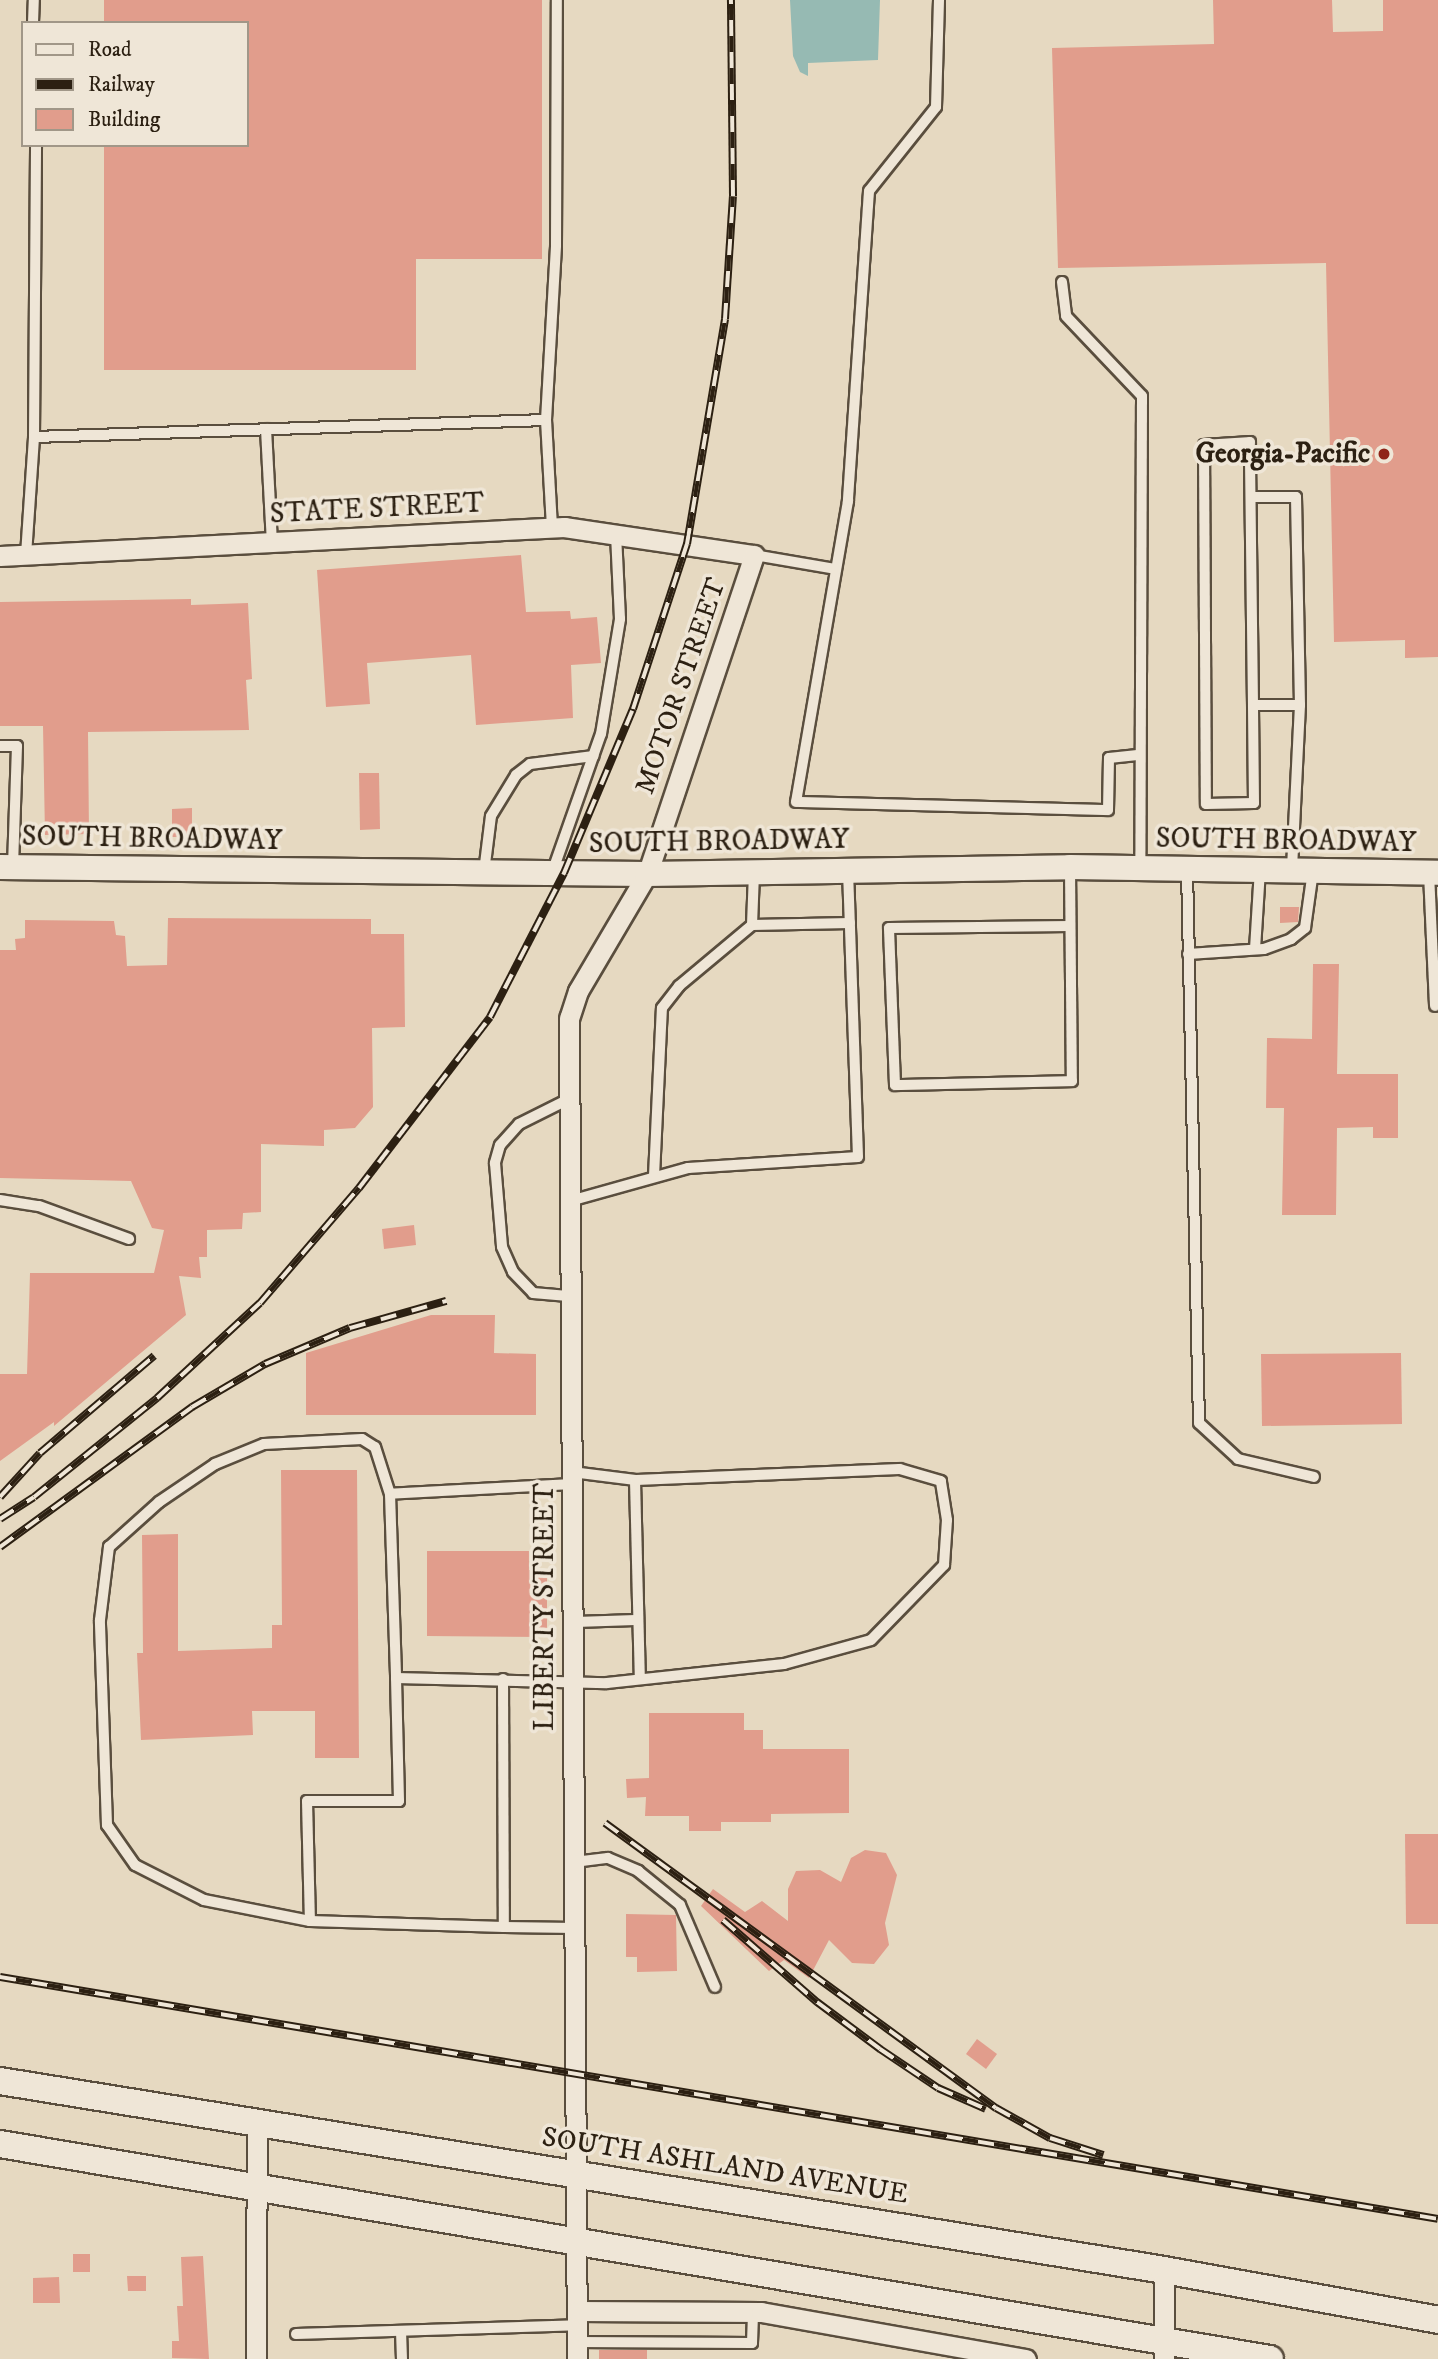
<!DOCTYPE html>
<style>
body{margin:0}
#map{position:relative;width:1438px;height:2359px;overflow:hidden;background:#e6d9c1;font-family:"IM FELL DW Pica",serif}
div>[style]{position:absolute}
[style*='--x']{left:calc(var(--x)*1px);top:calc(var(--y)*1px);width:calc(var(--w)*1px);rotate:calc(var(--a)*1deg)}
.water>*{inset:0;background:#96bab3}
.building>*{inset:0;background:#e19d8c}
.roads{filter:drop-shadow(2px 0 #5a4e3e) drop-shadow(-2px 0 #5a4e3e) drop-shadow(0 2px #5a4e3e) drop-shadow(0 -2px #5a4e3e)}
.service>*{height:10px;margin:-5px;padding:0 5px;transform-origin:5px;border-radius:5px;background:#efe6d7}
.minor>*{height:19px;margin:-9.5px;padding:0 9.5px;transform-origin:9.5px;border-radius:9.5px;background:#efe6d7}
.tertiary>*{height:24px;margin:-12px;padding:0 12px;transform-origin:12px;border-radius:12px;background:#efe6d7}
.secondary>*{height:26px;margin:-13px;padding:0 13px;transform-origin:13px;border-radius:13px;background:#efe6d7}
.rail>*{height:8px;margin-top:-4px;transform-origin:0;background:repeating-linear-gradient(90deg,#efe6d7 0 16px,#2c2012 0 32px);box-sizing:border-box;border-block:2px solid #2c2012}
.dots>*{width:19px;height:19px;translate:-50% -50%;box-sizing:border-box;border:4px solid #efe6d7;border-radius:50%}
span{translate:-50% -50%;white-space:nowrap;text-align:center;line-height:1.15;-webkit-text-stroke:7px #efe6d7;paint-order:stroke}
.poi-label{font-size:28px;color:#2c2012;font-weight:700}
.right{translate:-100% -50%;text-align:right}
.street-label{font-size:28px;color:#2c2012}
.legend{position:absolute;left:21px;top:21px;width:228px;height:126px;box-sizing:border-box;background:#efe6d7;border:2px solid #a19788;margin:0;padding:9px 12px;list-style:none;font-size:21px;color:#2c2012}
.legend li{display:flex;align-items:center;gap:14px;height:35px}
.legend b{width:35px;border:2px solid #a19788}
</style>
<div id="map">
<div class="water">
<div style="clip-path:polygon(790px 0,880px 0,878px 60px,808px 63px,808px 76px,800px 72px,793px 56px)"></div>
</div>
<div class="building">
<div style="clip-path:polygon(104px 0,542px 0,542px 259px,416px 259px,416px 370px,104px 370px,104px 145px,247px 145px,247px 23px,104px 23px)"></div>
<div style="clip-path:polygon(1213px 0,1332px 0,1333px 32px,1383px 31px,1383px 0,1438px 0,1438px 657px,1405px 658px,1405px 640px,1334px 642px,1326px 263px,1058px 268px,1052px 48px,1214px 44px)"></div>
<div style="clip-path:polygon(521px 555px,526px 612px,570px 611px,571px 619px,597px 617px,601px 663px,571px 665px,573px 718px,476px 725px,471px 655px,367px 663px,370px 704px,326px 707px,317px 570px)"></div>
<div style="clip-path:polygon(191px 599px,191px 605px,248px 603px,252px 679px,246px 680px,249px 730px,88px 732px,89px 834px,45px 835px,43px 726px,0 726px,0 602px)"></div>
<div style="clip-path:polygon(359px 773px,379px 773px,380px 829px,360px 830px)"></div>
<div style="clip-path:polygon(192px 808px,192px 837px,172px 837px,172px 809px)"></div>
<div style="clip-path:polygon(1280px 907px,1299px 907px,1298px 922px,1280px 923px)"></div>
<div style="clip-path:polygon(168px 918px,371px 919px,371px 934px,404px 934px,405px 1027px,372px 1028px,373px 1107px,355px 1128px,324px 1130px,324px 1146px,261px 1144px,261px 1212px,243px 1213px,242px 1229px,207px 1230px,207px 1257px,199px 1257px,201px 1278px,179px 1276px,186px 1315px,54px 1426px,54px 1422px,0 1461px,0 1374px,27px 1374px,30px 1273px,154px 1273px,164px 1230px,152px 1228px,131px 1181px,0 1178px,0 950px,16px 950px,15px 939px,25px 938px,25px 920px,114px 921px,116px 935px,125px 936px,127px 966px,167px 965px)"></div>
<div style="clip-path:polygon(1313px 964px,1339px 964px,1337px 1074px,1398px 1074px,1398px 1138px,1373px 1138px,1373px 1127px,1337px 1128px,1336px 1215px,1282px 1215px,1284px 1108px,1266px 1108px,1267px 1038px,1312px 1039px)"></div>
<div style="clip-path:polygon(414px 1225px,416px 1245px,384px 1249px,382px 1229px)"></div>
<div style="clip-path:polygon(431px 1315px,495px 1315px,494px 1353px,536px 1354px,536px 1415px,306px 1415px,306px 1353px)"></div>
<div style="clip-path:polygon(1401px 1353px,1402px 1424px,1262px 1426px,1261px 1354px)"></div>
<div style="clip-path:polygon(281px 1470px,357px 1470px,359px 1758px,315px 1758px,315px 1711px,252px 1711px,253px 1735px,141px 1740px,137px 1653px,143px 1653px,142px 1535px,178px 1534px,178px 1651px,272px 1648px,272px 1625px,282px 1625px)"></div>
<div style="clip-path:polygon(427px 1551px,529px 1551px,529px 1570px,547px 1570px,547px 1637px,427px 1636px)"></div>
<div style="clip-path:polygon(649px 1713px,744px 1713px,744px 1730px,763px 1730px,763px 1749px,849px 1749px,849px 1813px,771px 1814px,771px 1822px,721px 1822px,721px 1831px,689px 1831px,689px 1816px,645px 1816px,646px 1797px,627px 1798px,626px 1779px,649px 1778px)"></div>
<div style="clip-path:polygon(1405px 1834px,1438px 1834px,1438px 1924px,1406px 1924px)"></div>
<div style="clip-path:polygon(865px 1850px,886px 1853px,897px 1875px,885px 1923px,889px 1945px,874px 1964px,852px 1963px,829px 1940px,809px 1978px,784px 1960px,769px 1971px,701px 1906px,713px 1889px,745px 1912px,762px 1901px,788px 1921px,788px 1889px,796px 1871px,820px 1870px,841px 1882px,851px 1858px)"></div>
<div style="clip-path:polygon(626px 1914px,676px 1915px,677px 1971px,637px 1972px,637px 1957px,626px 1957px)"></div>
<div style="clip-path:polygon(977px 2039px,997px 2054px,986px 2069px,966px 2054px)"></div>
<div style="clip-path:polygon(73px 2254px,90px 2254px,90px 2272px,73px 2272px)"></div>
<div style="clip-path:polygon(203px 2256px,209px 2359px,172px 2358px,172px 2341px,179px 2341px,177px 2306px,183px 2306px,181px 2257px)"></div>
<div style="clip-path:polygon(127px 2276px,146px 2276px,146px 2291px,128px 2291px)"></div>
<div style="clip-path:polygon(59px 2277px,60px 2303px,33px 2303px,33px 2278px)"></div>
<div style="clip-path:polygon(599px 2350px,647px 2350px,647px 2359px,599px 2359px)"></div>
</div>
<div class="roads">
<div class="service">
<div style="--x:939;--y:0;--w:107;--a:91.6"></div>
<div style="--x:936;--y:107;--w:107;--a:128.6"></div>
<div style="--x:869;--y:191;--w:311;--a:93.9"></div>
<div style="--x:848;--y:501;--w:305;--a:99.8"></div>
<div style="--x:796;--y:802;--w:312;--a:1.5"></div>
<div style="--x:1108;--y:810;--w:52;--a:-88.9"></div>
<div style="--x:1109;--y:758;--w:31;--a:-6"></div>
<div style="--x:33;--y:23;--w:23;--a:-88"></div>
<div style="--x:1062;--y:282;--w:34;--a:83"></div>
<div style="--x:1066;--y:316;--w:110;--a:46.5"></div>
<div style="--x:1142;--y:396;--w:472;--a:90.2"></div>
<div style="--x:546;--y:420;--w:175;--a:-86.7"></div>
<div style="--x:556;--y:245;--w:245;--a:-89.8"></div>
<div style="--x:266;--y:429;--w:113;--a:87"></div>
<div style="--x:34;--y:437;--w:292;--a:-89.6"></div>
<div style="--x:1254;--y:497;--w:42;--a:0"></div>
<div style="--x:1296;--y:497;--w:208;--a:88.9"></div>
<div style="--x:26;--y:555;--w:118;--a:-86.1"></div>
<div style="--x:34;--y:437;--w:512;--a:-1.9"></div>
<div style="--x:546;--y:420;--w:108;--a:86.8"></div>
<div style="--x:754;--y:555;--w:83;--a:9.7"></div>
<div style="--x:1253;--y:705;--w:263;--a:-90.7"></div>
<div style="--x:1250;--y:442;--w:46;--a:176.3"></div>
<div style="--x:1204;--y:445;--w:359;--a:89.7"></div>
<div style="--x:1206;--y:804;--w:48;--a:-1.2"></div>
<div style="--x:1254;--y:803;--w:98;--a:-90.6"></div>
<div style="--x:1253;--y:705;--w:47;--a:0"></div>
<div style="--x:1300;--y:705;--w:165;--a:92.8"></div>
<div style="--x:0;--y:746;--w:17;--a:0"></div>
<div style="--x:17;--y:746;--w:119;--a:91.9"></div>
<div style="--x:1070;--y:868;--w:213;--a:89.5"></div>
<div style="--x:1072;--y:1081;--w:177;--a:178.7"></div>
<div style="--x:895;--y:1085;--w:157;--a:-92.2"></div>
<div style="--x:889;--y:928;--w:181;--a:-0.6"></div>
<div style="--x:1187;--y:869;--w:554;--a:88.76"></div>
<div style="--x:1199;--y:1423;--w:53;--a:42.7"></div>
<div style="--x:1238;--y:1459;--w:78;--a:13.3"></div>
<div style="--x:553;--y:870;--w:144;--a:-70.6"></div>
<div style="--x:601;--y:734;--w:117;--a:-80.6"></div>
<div style="--x:620;--y:619;--w:85;--a:-92.7"></div>
<div style="--x:484;--y:872;--w:56;--a:-82.9"></div>
<div style="--x:491;--y:816;--w:48;--a:-58.6"></div>
<div style="--x:516;--y:775;--w:18;--a:-38"></div>
<div style="--x:530;--y:764;--w:64;--a:-7.2"></div>
<div style="--x:1429;--y:873;--w:133;--a:87.4"></div>
<div style="--x:752;--y:925;--w:98;--a:-1.2"></div>
<div style="--x:1255;--y:949;--w:79;--a:-86.4"></div>
<div style="--x:1188;--y:954;--w:76;--a:-3.8"></div>
<div style="--x:1264;--y:949;--w:29;--a:-20"></div>
<div style="--x:1291;--y:939;--w:18;--a:-38"></div>
<div style="--x:1305;--y:928;--w:58;--a:-82"></div>
<div style="--x:569;--y:1099;--w:56;--a:153.4"></div>
<div style="--x:519;--y:1124;--w:28;--a:132"></div>
<div style="--x:500;--y:1145;--w:19;--a:106"></div>
<div style="--x:495;--y:1163;--w:84;--a:85.2"></div>
<div style="--x:502;--y:1247;--w:27;--a:66"></div>
<div style="--x:513;--y:1272;--w:29;--a:46"></div>
<div style="--x:533;--y:1293;--w:38;--a:5"></div>
<div style="--x:654;--y:1176;--w:168;--a:-87.3"></div>
<div style="--x:662;--y:1008;--w:28;--a:-52"></div>
<div style="--x:679;--y:986;--w:95;--a:-39.9"></div>
<div style="--x:752;--y:925;--w:53;--a:-87.8"></div>
<div style="--x:0;--y:1200;--w:39;--a:9"></div>
<div style="--x:39;--y:1206;--w:96;--a:20.1"></div>
<div style="--x:570;--y:1201;--w:123;--a:-15.6"></div>
<div style="--x:688;--y:1168;--w:170;--a:-3.7"></div>
<div style="--x:858;--y:1157;--w:286;--a:-92"></div>
<div style="--x:572;--y:1472;--w:64;--a:7.2"></div>
<div style="--x:635;--y:1480;--w:198;--a:88.6"></div>
<div style="--x:572;--y:1484;--w:182;--a:176.9"></div>
<div style="--x:390;--y:1494;--w:184;--a:88.1"></div>
<div style="--x:396;--y:1678;--w:211;--a:1.4"></div>
<div style="--x:607;--y:1683;--w:178;--a:-6.1"></div>
<div style="--x:784;--y:1664;--w:90;--a:-15.4"></div>
<div style="--x:871;--y:1640;--w:105;--a:-45.8"></div>
<div style="--x:944;--y:1565;--w:45;--a:-86.2"></div>
<div style="--x:947;--y:1520;--w:39;--a:-99"></div>
<div style="--x:941;--y:1481;--w:43;--a:-163.7"></div>
<div style="--x:900;--y:1469;--w:265;--a:177.6"></div>
<div style="--x:573;--y:1622;--w:65;--a:-1.8"></div>
<div style="--x:396;--y:1678;--w:123;--a:88.6"></div>
<div style="--x:399;--y:1801;--w:92;--a:180"></div>
<div style="--x:307;--y:1801;--w:120;--a:88.6"></div>
<div style="--x:310;--y:1921;--w:194;--a:1.8"></div>
<div style="--x:503;--y:1679;--w:248;--a:89.8"></div>
<div style="--x:504;--y:1927;--w:71;--a:0.8"></div>
<div style="--x:574;--y:1862;--w:34;--a:-7"></div>
<div style="--x:608;--y:1858;--w:33;--a:23"></div>
<div style="--x:638;--y:1871;--w:54;--a:39"></div>
<div style="--x:680;--y:1905;--w:89;--a:66.9"></div>
<div style="--x:310;--y:1921;--w:108;--a:-168.8"></div>
<div style="--x:204;--y:1900;--w:77;--a:-153.1"></div>
<div style="--x:135;--y:1865;--w:49;--a:-125"></div>
<div style="--x:107;--y:1825;--w:205;--a:-92"></div>
<div style="--x:100;--y:1620;--w:74;--a:-83"></div>
<div style="--x:109;--y:1547;--w:67;--a:-42"></div>
<div style="--x:159;--y:1502;--w:68;--a:-34.2"></div>
<div style="--x:215;--y:1464;--w:53;--a:-22.2"></div>
<div style="--x:264;--y:1444;--w:98;--a:-2.9"></div>
<div style="--x:362;--y:1439;--w:15;--a:32"></div>
<div style="--x:375;--y:1447;--w:49;--a:72.3"></div>
<div style="--x:401;--y:2331;--w:28;--a:88"></div>
<div style="--x:296;--y:2334;--w:281;--a:-1.8"></div>
<div style="--x:577;--y:2342;--w:175;--a:0.3"></div>
<div style="--x:752;--y:2343;--w:31;--a:-88"></div>
</div>
<div class="minor">
<div style="--x:0;--y:556;--w:565;--a:-2.94"></div>
<div style="--x:564;--y:527;--w:192;--a:8.4"></div>
<div style="--x:754;--y:555;--w:336;--a:108.5"></div>
<div style="--x:647;--y:874;--w:136;--a:120.5"></div>
<div style="--x:578;--y:991;--w:28;--a:108"></div>
<div style="--x:569;--y:1018;--w:1341;--a:89.66"></div>
<div style="--x:577;--y:2311;--w:184;--a:0.3"></div>
<div style="--x:761;--y:2312;--w:269;--a:10.1"></div>
<div style="--x:256;--y:2359;--w:236;--a:-89.8"></div>
<div style="--x:1164;--y:2359;--w:89;--a:-90"></div>
</div>
<div class="tertiary">
<div style="--x:0;--y:867;--w:647;--a:0.62"></div>
<div style="--x:647;--y:874;--w:423;--a:-0.9"></div>
<div style="--x:1070;--y:867;--w:368;--a:0.9"></div>
</div>
<div class="secondary">
<div style="--x:0;--y:2081;--w:1179;--a:9.22"></div>
<div style="--x:1164;--y:2270;--w:279;--a:10.3"></div>
<div style="--x:0;--y:2144;--w:1288;--a:9.61"></div>
</div>
</div>
<div class="rail">
<div style="--x:0;--y:1497;--w:59;--a:-47.7"></div>
<div style="--x:40;--y:1453;--w:150;--a:-40.4"></div>
<div style="--x:0;--y:1519;--w:40;--a:-32.9"></div>
<div style="--x:34;--y:1497;--w:158;--a:-38.8"></div>
<div style="--x:157;--y:1398;--w:140;--a:-42.7"></div>
<div style="--x:260;--y:1303;--w:152;--a:-49.3"></div>
<div style="--x:359;--y:1188;--w:215;--a:-52.5"></div>
<div style="--x:490;--y:1017;--w:162;--a:-62.8"></div>
<div style="--x:564;--y:873;--w:178;--a:-67.2"></div>
<div style="--x:633;--y:709;--w:174;--a:-71.9"></div>
<div style="--x:687;--y:544;--w:228;--a:-80.4"></div>
<div style="--x:725;--y:319;--w:123;--a:-86.3"></div>
<div style="--x:733;--y:196;--w:196;--a:-90.6"></div>
<div style="--x:0;--y:1547;--w:238;--a:-36.1"></div>
<div style="--x:192;--y:1407;--w:85;--a:-30.5"></div>
<div style="--x:265;--y:1364;--w:92;--a:-23"></div>
<div style="--x:350;--y:1328;--w:100;--a:-15.7"></div>
<div style="--x:605;--y:1823;--w:484;--a:36.1"></div>
<div style="--x:996;--y:2108;--w:62;--a:29.1"></div>
<div style="--x:1050;--y:2138;--w:56;--a:17.8"></div>
<div style="--x:723;--y:1920;--w:125;--a:41.1"></div>
<div style="--x:817;--y:2002;--w:79;--a:36.7"></div>
<div style="--x:880;--y:2049;--w:70;--a:33.9"></div>
<div style="--x:938;--y:2088;--w:52;--a:23.6"></div>
<div style="--x:0;--y:1977;--w:1458;--a:9.55"></div>
</div>
<div class="dots">
<div style="left:1384px;top:454px;background:#8f2418"></div>
</div>
<div class="poi-label">
<span class="right" style="left:1370px;top:454px">Georgia-Pacific</span>
</div>
<div class="street-label">
<span style="left:377px;top:509px;rotate:-3deg">STATE STREET</span>
<span style="left:681px;top:686px;rotate:-71deg">MOTOR STREET</span>
<span style="left:152px;top:839px;rotate:1deg">SOUTH BROADWAY</span>
<span style="left:1286px;top:841px;rotate:1deg">SOUTH BROADWAY</span>
<span style="left:719px;top:842px;rotate:-1deg">SOUTH BROADWAY</span>
<span style="left:545px;top:1607px;rotate:-90deg">LIBERTY STREET</span>
<span style="left:725px;top:2166px;rotate:9deg">SOUTH ASHLAND AVENUE</span>
</div>
<ul class="legend">
<li><b style="height:9px;background:#efe6d7"></b>Road</li>
<li><b style="height:9px;background:#2c2012"></b>Railway</li>
<li><b style="height:19px;background:#e19d8c"></b>Building</li>
</ul>
</div>
